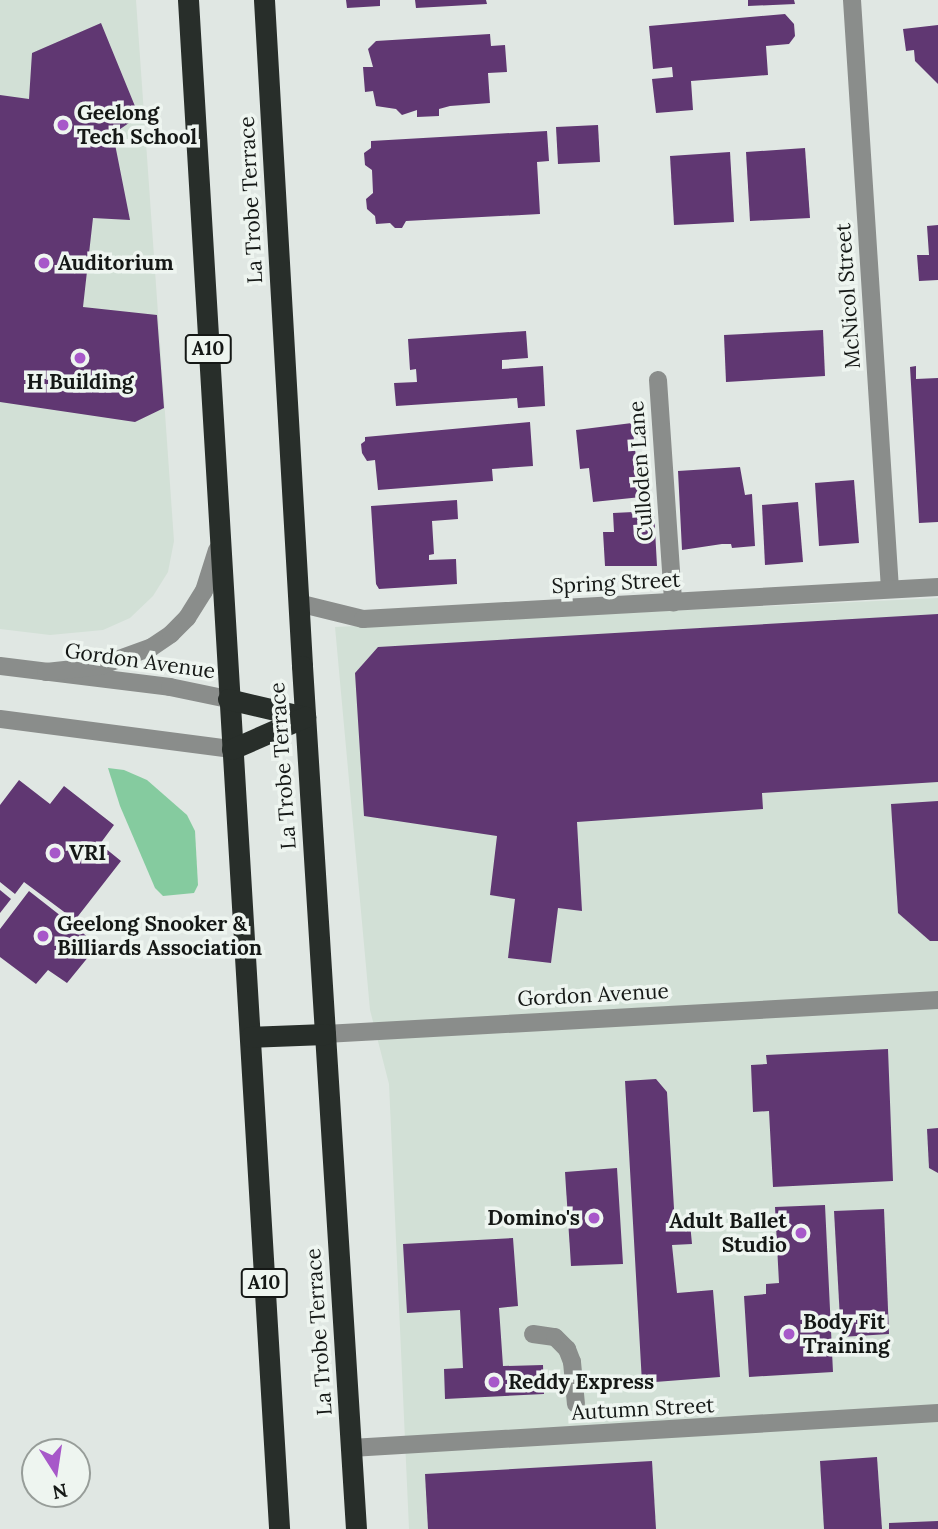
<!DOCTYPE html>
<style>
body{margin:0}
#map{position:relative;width:938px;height:1529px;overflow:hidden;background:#e0e7e3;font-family:Lora,serif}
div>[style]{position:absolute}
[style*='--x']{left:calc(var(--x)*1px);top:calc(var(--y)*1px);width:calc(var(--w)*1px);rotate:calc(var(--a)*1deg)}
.built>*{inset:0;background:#d2e0d6}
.green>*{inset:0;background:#85cb9f}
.building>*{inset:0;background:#603772}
.minor>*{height:18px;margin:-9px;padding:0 9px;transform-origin:9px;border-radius:9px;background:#8a8d8b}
.highway>*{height:21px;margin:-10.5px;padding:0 10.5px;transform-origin:10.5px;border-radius:10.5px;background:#282e2a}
.dots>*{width:19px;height:19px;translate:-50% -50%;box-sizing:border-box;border:4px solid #eef5f0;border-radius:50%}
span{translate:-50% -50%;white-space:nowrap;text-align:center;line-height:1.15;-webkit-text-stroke:7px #eef5f0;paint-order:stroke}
.shield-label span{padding:2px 5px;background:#eef5f0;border:2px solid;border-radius:5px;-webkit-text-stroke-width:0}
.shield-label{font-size:19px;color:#151816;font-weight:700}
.poi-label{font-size:21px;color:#151816;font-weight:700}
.left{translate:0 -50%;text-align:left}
.right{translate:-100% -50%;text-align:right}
.street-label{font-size:21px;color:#151816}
.north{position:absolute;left:21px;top:1438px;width:70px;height:70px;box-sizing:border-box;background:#eef5f0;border:2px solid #979d99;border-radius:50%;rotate:168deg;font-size:19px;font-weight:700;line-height:28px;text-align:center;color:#151816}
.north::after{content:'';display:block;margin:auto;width:24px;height:32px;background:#a758c9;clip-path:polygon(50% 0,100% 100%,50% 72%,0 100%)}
</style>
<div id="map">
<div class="built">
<div style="clip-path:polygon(0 0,136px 0,174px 541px,168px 572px,153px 596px,130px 618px,103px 630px,50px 635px,0 629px)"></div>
<div style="clip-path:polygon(938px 598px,938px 1529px,409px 1529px,389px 1084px,370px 1010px,335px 627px)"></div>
</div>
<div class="green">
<div style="clip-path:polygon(108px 768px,124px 770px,147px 780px,187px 815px,195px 831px,198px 885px,194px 893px,163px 896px,155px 888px,120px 806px)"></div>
</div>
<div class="building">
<div style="clip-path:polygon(346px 0,380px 0,380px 6px,347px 8px)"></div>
<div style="clip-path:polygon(415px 0,486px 0,487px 4px,416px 8px)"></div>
<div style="clip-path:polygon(748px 0,794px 0,795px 4px,748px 6px)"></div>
<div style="clip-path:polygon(785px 14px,794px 24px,795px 36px,789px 44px,766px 46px,768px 75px,691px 81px,693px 110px,656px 113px,652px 79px,673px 77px,672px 67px,653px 69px,649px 26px)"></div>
<div style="clip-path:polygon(101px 23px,139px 116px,113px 134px,130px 220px,93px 218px,83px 307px,157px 315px,164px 408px,135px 422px,0 402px,0 95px,29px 99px,32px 53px)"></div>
<div style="clip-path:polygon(938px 25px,938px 84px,915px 61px,914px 50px,906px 51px,903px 29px)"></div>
<div style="clip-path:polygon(490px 34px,491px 46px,505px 45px,507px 72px,488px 73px,490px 103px,450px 106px,439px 109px,439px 116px,417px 117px,417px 110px,402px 115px,396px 109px,376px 106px,373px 91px,365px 92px,363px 67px,373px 67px,368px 49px,376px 41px)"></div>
<div style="clip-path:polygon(598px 125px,600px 162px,558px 164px,556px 127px)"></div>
<div style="clip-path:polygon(547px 131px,549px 161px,537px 162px,540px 214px,406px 221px,402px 228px,395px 228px,390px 223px,376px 224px,375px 216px,367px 209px,366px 199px,373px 193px,372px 170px,365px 165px,364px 153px,371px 148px,371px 141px)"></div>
<div style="clip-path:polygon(805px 148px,810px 218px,750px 221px,746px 152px)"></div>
<div style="clip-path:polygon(730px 152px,734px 222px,674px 225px,670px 156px)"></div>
<div style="clip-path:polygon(938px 225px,938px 280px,919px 281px,917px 255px,929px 255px,927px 226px)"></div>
<div style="clip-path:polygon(823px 330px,825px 376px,726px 382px,724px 335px)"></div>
<div style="clip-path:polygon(526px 331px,528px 358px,502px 360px,502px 369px,543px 366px,545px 406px,518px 408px,517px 398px,396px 406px,394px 383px,417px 382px,416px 369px,410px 370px,408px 339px)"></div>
<div style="clip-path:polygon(916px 366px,916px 379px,938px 378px,938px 522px,919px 523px,910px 367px)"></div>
<div style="clip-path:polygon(530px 422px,533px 466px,492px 469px,493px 481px,378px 490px,375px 460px,367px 461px,362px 453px,361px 444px,365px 441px,365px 437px)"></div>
<div style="clip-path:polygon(632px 423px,638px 475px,649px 473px,651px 496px,593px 502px,589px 468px,580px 469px,576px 430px)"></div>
<div style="clip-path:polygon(740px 467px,745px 495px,752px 494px,755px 546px,732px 548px,731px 544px,722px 544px,682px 550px,678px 471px)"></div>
<div style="clip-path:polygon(854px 480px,859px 543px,819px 546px,815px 483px)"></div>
<div style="clip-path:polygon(457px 500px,458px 519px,432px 521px,434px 554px,429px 555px,429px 560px,456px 559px,457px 584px,379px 589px,376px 584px,371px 506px)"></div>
<div style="clip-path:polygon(798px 502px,803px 562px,765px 565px,762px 505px)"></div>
<div style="clip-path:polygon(654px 511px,657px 566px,605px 566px,603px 532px,614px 532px,613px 513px)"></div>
<div style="clip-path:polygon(938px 614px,938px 782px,762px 793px,763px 809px,577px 822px,582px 911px,558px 908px,551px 963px,508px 958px,515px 899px,490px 895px,497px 836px,364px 816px,355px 673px,378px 647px)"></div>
<div style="clip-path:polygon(19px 780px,50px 804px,64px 786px,114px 825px,100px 844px,121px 861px,75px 920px,24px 882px,15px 894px,0 882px,0 805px)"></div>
<div style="clip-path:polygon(938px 801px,938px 941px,930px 941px,898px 913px,891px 804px)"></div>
<div style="clip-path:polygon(0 890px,11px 899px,0 913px)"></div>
<div style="clip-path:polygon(29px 891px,98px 945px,67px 983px,48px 970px,36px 984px,0 957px,0 929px)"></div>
<div style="clip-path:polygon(888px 1049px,893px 1181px,773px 1187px,769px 1111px,753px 1112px,751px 1065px,767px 1064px,766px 1055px)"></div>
<div style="clip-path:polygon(656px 1079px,667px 1092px,675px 1225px,690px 1223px,692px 1244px,672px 1245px,677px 1293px,713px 1290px,720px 1377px,642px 1383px,625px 1081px)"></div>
<div style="clip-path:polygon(938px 1128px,938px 1173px,929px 1168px,927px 1129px)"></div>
<div style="clip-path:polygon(617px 1168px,623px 1264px,571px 1266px,565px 1172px)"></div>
<div style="clip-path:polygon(825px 1205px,833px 1372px,749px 1377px,744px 1296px,766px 1294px,766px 1284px,779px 1283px,775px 1207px)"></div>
<div style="clip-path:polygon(884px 1209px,889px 1334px,841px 1337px,834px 1211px)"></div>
<div style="clip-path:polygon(513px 1238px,518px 1306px,499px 1308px,503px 1366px,543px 1365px,544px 1394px,445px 1399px,444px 1369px,463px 1368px,460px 1310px,407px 1313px,403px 1244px)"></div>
<div style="clip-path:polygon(877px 1457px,882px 1529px,824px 1529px,820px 1461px)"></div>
<div style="clip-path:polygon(652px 1461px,656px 1529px,428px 1529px,425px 1474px)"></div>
<div style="clip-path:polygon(938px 1521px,938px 1529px,889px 1529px,889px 1523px)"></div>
</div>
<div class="minor">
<div style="--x:852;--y:0;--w:590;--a:86.31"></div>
<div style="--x:658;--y:380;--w:223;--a:86.1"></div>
<div style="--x:298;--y:603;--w:67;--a:13.8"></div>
<div style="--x:363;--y:619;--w:576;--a:-3.19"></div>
<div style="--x:0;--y:666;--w:171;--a:7"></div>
<div style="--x:170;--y:687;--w:59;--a:11.7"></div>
<div style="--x:46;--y:672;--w:54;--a:-6.3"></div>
<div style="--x:100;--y:666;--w:55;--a:-20.1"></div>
<div style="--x:152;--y:647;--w:23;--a:-34"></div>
<div style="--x:171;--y:634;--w:23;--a:-45"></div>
<div style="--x:187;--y:618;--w:32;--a:-58"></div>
<div style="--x:204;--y:591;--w:43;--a:-72.4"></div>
<div style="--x:0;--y:719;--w:234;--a:7.4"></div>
<div style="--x:325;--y:1034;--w:614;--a:-3.17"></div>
<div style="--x:533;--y:1334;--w:22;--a:8"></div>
<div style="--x:555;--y:1337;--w:17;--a:45"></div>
<div style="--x:567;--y:1349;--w:14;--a:69"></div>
<div style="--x:572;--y:1362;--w:42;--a:84.6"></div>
<div style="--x:351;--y:1448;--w:588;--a:-3.41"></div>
</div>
<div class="highway">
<div style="--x:188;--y:0;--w:1532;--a:86.59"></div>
<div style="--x:264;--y:0;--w:667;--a:86.73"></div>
<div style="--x:302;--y:666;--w:865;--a:86.42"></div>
<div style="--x:228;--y:699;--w:79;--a:13.2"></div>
<div style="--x:232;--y:749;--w:80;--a:-23.7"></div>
<div style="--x:250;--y:1037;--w:75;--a:-2.3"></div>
</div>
<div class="dots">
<div style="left:63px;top:125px;background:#a758c9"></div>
<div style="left:44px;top:263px;background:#a758c9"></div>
<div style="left:80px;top:358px;background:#a758c9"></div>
<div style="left:55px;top:853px;background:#a758c9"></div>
<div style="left:43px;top:936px;background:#a758c9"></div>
<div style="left:594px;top:1218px;background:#a758c9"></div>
<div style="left:801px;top:1233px;background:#a758c9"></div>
<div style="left:789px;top:1334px;background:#a758c9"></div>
<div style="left:494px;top:1382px;background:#a758c9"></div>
</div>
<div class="shield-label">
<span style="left:208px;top:349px">A10</span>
<span style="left:264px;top:1283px">A10</span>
</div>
<div class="poi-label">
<span class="left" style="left:77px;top:125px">Geelong<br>Tech School</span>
<span class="left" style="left:58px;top:263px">Auditorium</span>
<span style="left:80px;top:382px">H Building</span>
<span class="left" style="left:69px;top:853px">VRI</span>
<span class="left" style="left:57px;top:936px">Geelong Snooker &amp;<br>Billiards Association</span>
<span class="right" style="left:580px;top:1218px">Domino's</span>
<span class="right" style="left:787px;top:1233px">Adult Ballet<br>Studio</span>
<span class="left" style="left:803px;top:1334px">Body Fit<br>Training</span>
<span class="left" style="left:508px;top:1382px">Reddy Express</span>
</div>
<div class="street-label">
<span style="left:251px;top:200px;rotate:-93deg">La Trobe Terrace</span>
<span style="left:848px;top:296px;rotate:-94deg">McNicol Street</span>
<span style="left:641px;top:471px;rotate:-94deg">Culloden Lane</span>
<span style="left:616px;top:583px;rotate:-3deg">Spring Street</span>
<span style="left:140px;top:661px;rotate:8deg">Gordon Avenue</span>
<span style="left:283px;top:766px;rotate:-94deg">La Trobe Terrace</span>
<span style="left:593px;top:995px;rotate:-3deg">Gordon Avenue</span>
<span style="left:319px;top:1332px;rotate:-94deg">La Trobe Terrace</span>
<span style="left:643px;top:1409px;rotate:-3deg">Autumn Street</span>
</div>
<div class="north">N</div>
</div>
